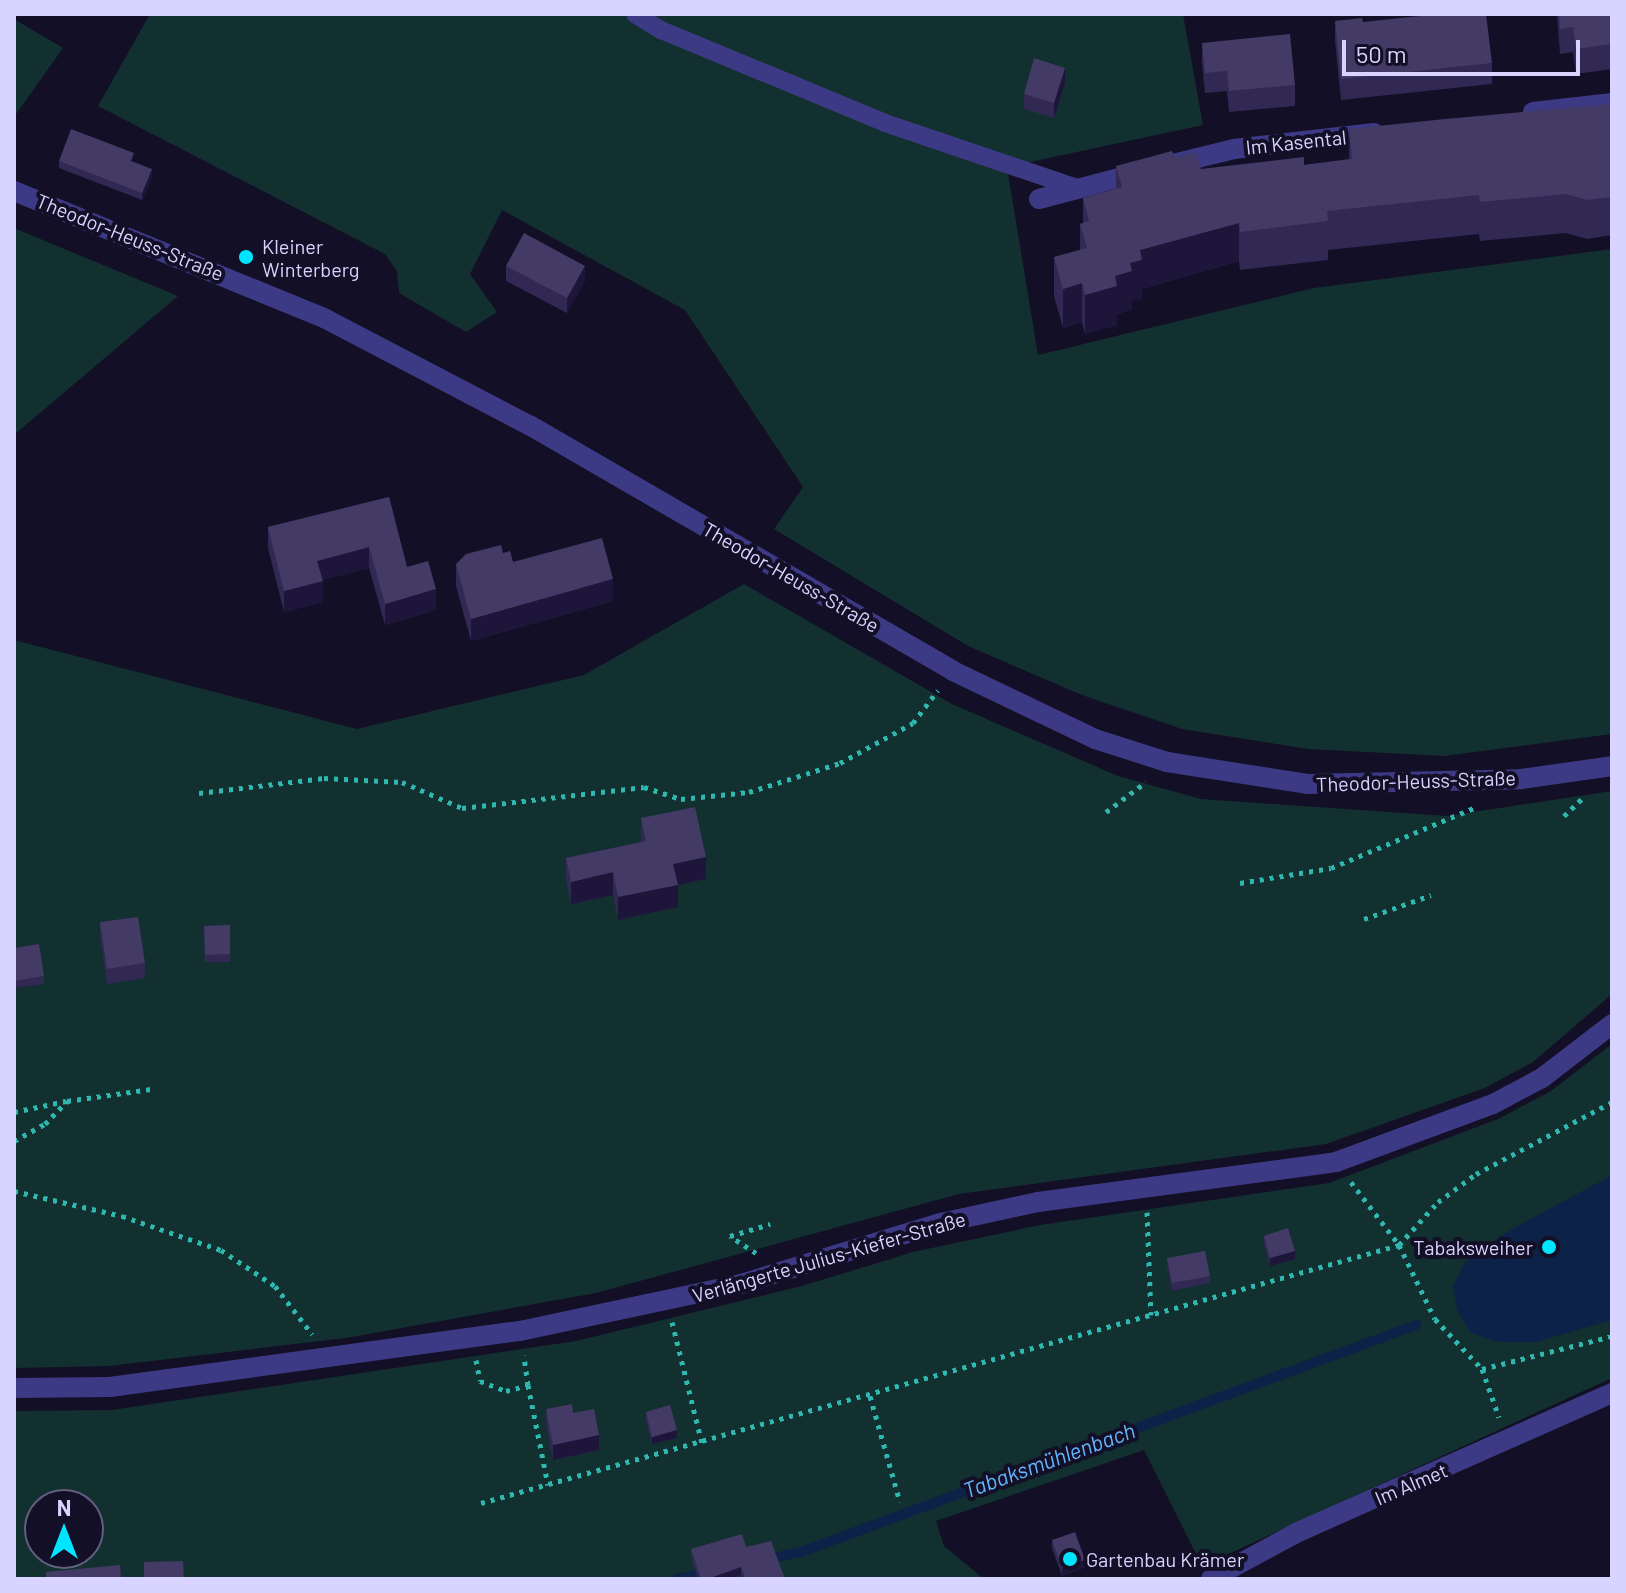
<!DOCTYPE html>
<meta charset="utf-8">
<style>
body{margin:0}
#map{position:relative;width:1626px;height:1593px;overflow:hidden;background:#130f26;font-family:Barlow,sans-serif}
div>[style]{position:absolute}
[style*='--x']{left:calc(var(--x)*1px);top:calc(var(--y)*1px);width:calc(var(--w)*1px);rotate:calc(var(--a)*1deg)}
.green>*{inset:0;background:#12302f}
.water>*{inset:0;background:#0c2248}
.stream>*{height:10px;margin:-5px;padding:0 5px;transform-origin:5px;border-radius:5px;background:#0c2248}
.path>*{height:5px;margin-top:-2.5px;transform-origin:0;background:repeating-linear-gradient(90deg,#2fb8b0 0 4px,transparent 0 10px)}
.service>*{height:18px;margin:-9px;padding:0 9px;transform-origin:9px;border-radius:9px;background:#3d3a85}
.minor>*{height:20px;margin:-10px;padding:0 10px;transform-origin:10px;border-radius:10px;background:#3d3a85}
.tertiary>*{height:20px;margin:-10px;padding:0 10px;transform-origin:10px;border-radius:10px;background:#3d3a85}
.wall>*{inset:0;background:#312854}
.shaded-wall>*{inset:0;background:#1d163a}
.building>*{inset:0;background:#433a66}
.dots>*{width:22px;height:22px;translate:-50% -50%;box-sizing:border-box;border:4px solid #130f26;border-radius:50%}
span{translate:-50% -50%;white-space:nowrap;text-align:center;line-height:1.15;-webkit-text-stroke:8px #130f26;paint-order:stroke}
.street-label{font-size:20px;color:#d9d4ff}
.poi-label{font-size:20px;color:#d9d4ff}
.left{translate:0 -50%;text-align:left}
.right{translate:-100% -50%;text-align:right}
.water-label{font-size:22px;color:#62b6ff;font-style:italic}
.frame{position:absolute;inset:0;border:16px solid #d9d4ff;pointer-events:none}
.north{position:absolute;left:24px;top:1489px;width:80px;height:80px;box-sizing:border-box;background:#130f26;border:2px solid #625e7d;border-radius:50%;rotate:0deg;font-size:22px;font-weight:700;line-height:32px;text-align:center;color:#d9d4ff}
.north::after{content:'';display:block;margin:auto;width:28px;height:36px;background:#00e5ff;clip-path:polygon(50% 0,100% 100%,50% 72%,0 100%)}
.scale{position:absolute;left:1342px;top:40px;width:238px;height:36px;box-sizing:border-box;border:4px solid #d9d4ff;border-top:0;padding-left:10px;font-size:24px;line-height:28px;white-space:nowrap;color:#d9d4ff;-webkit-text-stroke:6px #130f26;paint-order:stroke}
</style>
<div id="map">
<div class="green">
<div style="clip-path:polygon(150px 14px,1183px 14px,1203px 125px,1007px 167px,1038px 355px,1314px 288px,1612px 249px,1612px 734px,1444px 756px,1308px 749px,1182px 729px,1082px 695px,968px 646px,774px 529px,803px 487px,685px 310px,502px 210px,470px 274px,497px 312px,466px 332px,399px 293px,397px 271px,385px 254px,98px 106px)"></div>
<div style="clip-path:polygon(14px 19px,63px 48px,14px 117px)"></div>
<div style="clip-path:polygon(14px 228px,178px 296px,14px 435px)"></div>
<div style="clip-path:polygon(744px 584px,952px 704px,1118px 776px,1201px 799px,1447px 816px,1612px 791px,1612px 994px,1533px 1062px,1485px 1088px,1326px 1144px,959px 1194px,596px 1293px,346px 1338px,109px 1366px,14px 1368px,14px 640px,357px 729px,584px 675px)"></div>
<div style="clip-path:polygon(evenodd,1612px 1044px,1612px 1378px,1202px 1566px,1144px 1450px,936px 1521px,944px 1546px,984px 1579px,14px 1579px,14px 1411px,112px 1410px,576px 1341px,802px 1286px,913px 1252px,1040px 1225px,1329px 1183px,1498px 1119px,1551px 1091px,1612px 1044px,40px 1505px,88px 1505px,88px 1553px,40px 1553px,40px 1505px)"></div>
</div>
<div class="water">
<div style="clip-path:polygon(1612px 1175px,1612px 1320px,1536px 1342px,1499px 1342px,1471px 1333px,1457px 1310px,1453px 1287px,1465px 1262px,1507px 1232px)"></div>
</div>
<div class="stream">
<div style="--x:765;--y:1560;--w:37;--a:-13"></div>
<div style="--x:801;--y:1552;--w:656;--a:-20.26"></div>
<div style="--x:677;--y:1579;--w:34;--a:-12"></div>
</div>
<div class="path">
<div style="--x:199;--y:793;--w:126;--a:-6.8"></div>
<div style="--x:324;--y:778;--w:78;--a:2.9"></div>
<div style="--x:402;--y:782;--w:65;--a:23.4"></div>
<div style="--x:462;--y:808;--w:183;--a:-6.6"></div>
<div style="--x:644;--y:787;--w:39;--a:18"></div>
<div style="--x:681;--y:799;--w:68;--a:-5.9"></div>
<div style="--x:749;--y:792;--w:96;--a:-17.7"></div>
<div style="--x:840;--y:763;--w:83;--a:-28.7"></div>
<div style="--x:913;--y:723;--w:41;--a:-52.9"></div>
<div style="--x:1106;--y:812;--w:50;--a:-36.9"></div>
<div style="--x:1564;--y:816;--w:29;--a:-44"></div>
<div style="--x:1240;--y:883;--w:92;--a:-9.4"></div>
<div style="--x:1331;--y:868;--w:157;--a:-22.8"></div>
<div style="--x:1364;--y:919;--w:71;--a:-19.7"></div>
<div style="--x:14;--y:1112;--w:53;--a:-11.9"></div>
<div style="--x:14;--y:1141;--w:35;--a:-29"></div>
<div style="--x:45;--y:1124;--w:32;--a:-46"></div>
<div style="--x:67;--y:1101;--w:85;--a:-8.1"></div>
<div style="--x:1351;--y:1182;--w:79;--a:52.7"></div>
<div style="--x:1399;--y:1245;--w:82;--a:64.1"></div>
<div style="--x:1435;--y:1319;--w:69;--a:46.8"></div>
<div style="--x:1482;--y:1369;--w:51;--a:70.5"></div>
<div style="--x:14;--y:1191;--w:111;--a:13"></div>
<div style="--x:122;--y:1216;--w:105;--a:19"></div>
<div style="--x:221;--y:1250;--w:65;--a:33.7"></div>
<div style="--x:275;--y:1286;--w:61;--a:52.4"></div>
<div style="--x:1147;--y:1212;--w:103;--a:87.8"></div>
<div style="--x:756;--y:1253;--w:31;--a:-147"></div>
<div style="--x:730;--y:1236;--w:42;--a:-16.7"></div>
<div style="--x:672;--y:1322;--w:125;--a:76.1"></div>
<div style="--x:476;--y:1360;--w:21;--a:79"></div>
<div style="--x:480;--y:1381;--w:28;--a:21"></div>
<div style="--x:506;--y:1391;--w:23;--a:-15"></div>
<div style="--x:528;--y:1385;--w:30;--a:-98"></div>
<div style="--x:1482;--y:1369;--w:134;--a:-14.2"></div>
<div style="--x:528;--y:1385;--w:102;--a:78.7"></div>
<div style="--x:870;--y:1396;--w:110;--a:74.2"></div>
<div style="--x:481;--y:1503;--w:954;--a:-15.7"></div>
<div style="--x:1399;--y:1245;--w:58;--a:-47.8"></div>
<div style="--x:1438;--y:1202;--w:47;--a:-36.4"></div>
<div style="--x:1476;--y:1174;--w:154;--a:-27.9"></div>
</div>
<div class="service">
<div style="--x:635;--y:14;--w:31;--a:32"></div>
<div style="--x:661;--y:30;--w:243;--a:22.5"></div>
<div style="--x:885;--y:123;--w:206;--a:18.7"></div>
</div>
<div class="minor">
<div style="--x:1533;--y:112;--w:80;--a:-6.5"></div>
<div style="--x:1173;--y:164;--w:63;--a:-13.8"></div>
<div style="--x:1234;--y:149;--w:141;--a:-6.5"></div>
<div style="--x:1039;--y:199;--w:106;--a:-14.7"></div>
<div style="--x:14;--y:1388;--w:96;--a:-0.6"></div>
<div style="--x:110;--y:1387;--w:414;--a:-7.8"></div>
<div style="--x:520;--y:1331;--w:226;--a:-12"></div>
<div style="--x:741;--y:1284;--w:209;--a:-17"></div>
<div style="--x:941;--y:1223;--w:99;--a:-12.2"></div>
<div style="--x:1038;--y:1202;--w:301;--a:-7.6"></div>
<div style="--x:1336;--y:1162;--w:167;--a:-20.3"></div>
<div style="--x:1493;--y:1104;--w:55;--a:-28"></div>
<div style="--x:1542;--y:1078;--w:88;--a:-37.6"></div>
<div style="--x:1211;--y:1579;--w:97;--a:-28.4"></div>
<div style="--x:1296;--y:1533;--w:346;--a:-23.9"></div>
</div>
<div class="tertiary">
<div style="--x:14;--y:191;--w:335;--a:22.3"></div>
<div style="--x:324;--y:318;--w:233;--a:27.6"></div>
<div style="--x:531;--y:426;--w:488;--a:30.1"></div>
<div style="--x:953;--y:671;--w:157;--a:25.6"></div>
<div style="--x:1095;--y:739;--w:76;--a:17.7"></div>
<div style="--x:1167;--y:762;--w:142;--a:8.9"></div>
<div style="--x:1307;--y:784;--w:214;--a:-1.3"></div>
<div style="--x:1521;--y:779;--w:92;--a:-8.1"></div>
</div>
<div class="wall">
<div style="clip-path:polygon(1557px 14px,1612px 14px,1612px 69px,1576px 74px,1573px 52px,1560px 54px)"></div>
<div style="clip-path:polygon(1335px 21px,1363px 22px,1492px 63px,1492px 84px,1341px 100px,1335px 41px)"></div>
<div style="clip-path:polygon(1202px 43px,1295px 85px,1295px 106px,1229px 112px,1227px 91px,1205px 93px,1202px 63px)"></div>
<div style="clip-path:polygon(1065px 83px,1054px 118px,1024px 109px,1024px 94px)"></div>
<div style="clip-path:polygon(1612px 104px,1612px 235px,1587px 239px,1566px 233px,1480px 241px,1479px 234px,1328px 250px,1328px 260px,1240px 270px,1239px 261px,1142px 289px,1142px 298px,1132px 301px,1132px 310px,1117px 314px,1117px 325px,1085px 334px,1082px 322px,1063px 328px,1054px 296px,1054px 257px,1080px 250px,1080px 224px,1083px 223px,1083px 198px,1116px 188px,1116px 166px,1175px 158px,1201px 169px,1304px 165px,1349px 159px,1349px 129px)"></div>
<div style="clip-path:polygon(59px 161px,133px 162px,152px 177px,142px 200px,59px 168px)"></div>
<div style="clip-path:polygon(506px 266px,585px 281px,567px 313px,506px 281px)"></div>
<div style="clip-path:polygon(389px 497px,407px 567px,436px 610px,385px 625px,369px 568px,322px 580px,323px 602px,284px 612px,268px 548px,268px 527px)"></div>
<div style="clip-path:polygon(503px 553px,513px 562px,613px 601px,471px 641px,456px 586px,456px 564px)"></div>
<div style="clip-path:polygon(641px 818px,706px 879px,678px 885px,678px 907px,618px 920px,613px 895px,571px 904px,566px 880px,566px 858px,641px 842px)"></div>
<div style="clip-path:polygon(100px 922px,145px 963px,145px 978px,107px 984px,100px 937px)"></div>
<div style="clip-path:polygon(230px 925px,230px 962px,205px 962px,204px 926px)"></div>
<div style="clip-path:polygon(14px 948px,44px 976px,44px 984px,14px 988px)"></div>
<div style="clip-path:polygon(1264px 1236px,1295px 1259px,1270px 1266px,1264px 1244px)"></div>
<div style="clip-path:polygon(1167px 1258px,1210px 1276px,1210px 1283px,1172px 1291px,1167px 1266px)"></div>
<div style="clip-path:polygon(546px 1409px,573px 1413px,599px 1450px,553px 1460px,546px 1424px)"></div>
<div style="clip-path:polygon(646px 1412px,677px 1438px,652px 1444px,646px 1419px)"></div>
<div style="clip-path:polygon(14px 1529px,16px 1529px,16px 1574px,14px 1574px)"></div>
<div style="clip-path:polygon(1052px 1540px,1085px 1567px,1062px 1576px,1052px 1548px)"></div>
<div style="clip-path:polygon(746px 1547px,785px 1579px,743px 1579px,741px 1575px,729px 1579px,698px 1579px,691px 1557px,691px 1549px)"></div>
</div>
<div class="shaded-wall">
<div style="clip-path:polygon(1065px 68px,1065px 83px,1054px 118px,1054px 103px)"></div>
<div style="clip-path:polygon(152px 169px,152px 177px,142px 200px,142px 193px)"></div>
<div style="clip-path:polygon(1239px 223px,1239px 261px,1142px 289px,1142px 298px,1132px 301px,1132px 310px,1117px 314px,1117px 325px,1085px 334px,1085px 295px,1130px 263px,1140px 250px)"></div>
<div style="clip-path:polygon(585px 266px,585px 281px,567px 313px,567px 298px)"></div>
<div style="clip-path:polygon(1082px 283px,1082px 322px,1063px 328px,1063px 289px)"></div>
<div style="clip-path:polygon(369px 547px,369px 568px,317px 582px,317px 561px)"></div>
<div style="clip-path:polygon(613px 579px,613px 601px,471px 641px,471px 619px)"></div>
<div style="clip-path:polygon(323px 581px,323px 602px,284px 612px,284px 591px)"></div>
<div style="clip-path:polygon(436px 589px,436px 610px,385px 625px,385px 604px)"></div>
<div style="clip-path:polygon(706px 857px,706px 879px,678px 885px,678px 907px,618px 920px,618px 897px,673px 864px)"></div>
<div style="clip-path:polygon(613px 872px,613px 895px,571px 904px,571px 882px)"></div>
<div style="clip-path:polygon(1295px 1251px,1295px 1259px,1270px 1266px,1270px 1258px)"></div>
<div style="clip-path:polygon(677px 1430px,677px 1438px,652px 1444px,652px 1437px)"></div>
<div style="clip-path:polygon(599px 1435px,599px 1450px,553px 1460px,553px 1445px)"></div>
<div style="clip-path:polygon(1085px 1560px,1085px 1567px,1062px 1576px,1062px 1568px)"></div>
<div style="clip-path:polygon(741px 1567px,741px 1575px,729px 1579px,707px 1579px)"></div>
</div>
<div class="building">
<div style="clip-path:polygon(1439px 14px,1486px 14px,1492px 63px,1341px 79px,1335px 21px,1362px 18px,1363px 22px)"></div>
<div style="clip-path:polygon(1559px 14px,1612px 14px,1612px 44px,1576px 49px,1573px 27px,1560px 29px)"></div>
<div style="clip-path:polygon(1290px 34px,1295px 85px,1229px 91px,1227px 71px,1205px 73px,1202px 43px)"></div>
<div style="clip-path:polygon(1034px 58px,1065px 68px,1054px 103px,1024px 94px)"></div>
<div style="clip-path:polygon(1612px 104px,1612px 197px,1587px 200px,1566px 194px,1480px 202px,1479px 195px,1327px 211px,1328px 221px,1240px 232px,1239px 223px,1140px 250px,1142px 260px,1130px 263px,1132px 271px,1115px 276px,1117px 286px,1085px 295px,1082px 283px,1063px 289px,1054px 257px,1087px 248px,1080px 224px,1089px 221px,1083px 198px,1122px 187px,1116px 166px,1172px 151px,1175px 158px,1196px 152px,1201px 169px,1304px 157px,1304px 165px,1352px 159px,1349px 129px,1445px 119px)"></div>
<div style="clip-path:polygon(71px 129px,134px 153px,131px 161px,152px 169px,142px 193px,59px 161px)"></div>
<div style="clip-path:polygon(524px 233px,585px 266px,567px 298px,506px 266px)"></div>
<div style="clip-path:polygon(389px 497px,407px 567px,428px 561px,436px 589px,385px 604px,369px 547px,317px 561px,323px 581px,284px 591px,268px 527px)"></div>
<div style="clip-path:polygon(602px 538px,613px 579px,471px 619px,456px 564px,466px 554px,501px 545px,503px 553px,510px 551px,513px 562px)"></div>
<div style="clip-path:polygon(695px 807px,706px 857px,673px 864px,678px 885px,618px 897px,613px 872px,571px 882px,566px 858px,646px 841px,641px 818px)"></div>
<div style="clip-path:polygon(138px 917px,145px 963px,107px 969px,100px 922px)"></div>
<div style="clip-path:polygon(230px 925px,230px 954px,205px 955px,204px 926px)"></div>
<div style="clip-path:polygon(39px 944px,44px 976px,14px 981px,14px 948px)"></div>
<div style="clip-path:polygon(1288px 1228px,1295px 1251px,1270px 1258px,1264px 1236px)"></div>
<div style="clip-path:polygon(1205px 1251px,1210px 1276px,1172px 1283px,1167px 1258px)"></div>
<div style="clip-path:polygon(572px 1404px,573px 1413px,594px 1409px,599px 1435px,553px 1445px,546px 1409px)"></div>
<div style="clip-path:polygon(670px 1405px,677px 1430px,652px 1437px,646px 1412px)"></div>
<div style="clip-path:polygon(14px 1529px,16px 1529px,16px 1559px,14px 1559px)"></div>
<div style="clip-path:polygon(1075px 1532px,1085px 1560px,1062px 1568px,1052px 1540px)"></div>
<div style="clip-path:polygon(742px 1534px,746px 1547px,771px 1541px,785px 1579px,746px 1579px,741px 1567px,707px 1579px,701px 1579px,691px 1549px)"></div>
<div style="clip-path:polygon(183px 1561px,184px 1579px,144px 1579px,144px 1562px)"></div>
<div style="clip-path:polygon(120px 1565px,121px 1579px,46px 1579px,46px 1572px)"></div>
</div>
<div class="dots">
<div style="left:246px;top:257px;background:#00e5ff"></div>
<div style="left:1549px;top:1247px;background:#00e5ff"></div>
<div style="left:1070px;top:1559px;background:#00e5ff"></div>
</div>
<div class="street-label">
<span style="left:1296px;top:142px;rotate:-6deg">Im Kasental</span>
<span style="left:130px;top:237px;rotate:22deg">Theodor-Heuss-Straße</span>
<span style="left:791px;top:577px;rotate:30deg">Theodor-Heuss-Straße</span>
<span style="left:1416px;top:781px;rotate:-2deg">Theodor-Heuss-Straße</span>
<span style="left:829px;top:1257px;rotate:-16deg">Verlängerte Julius-Kiefer-Straße</span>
<span style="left:1411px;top:1484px;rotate:-23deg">Im Almet</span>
</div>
<div class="poi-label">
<span class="left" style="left:262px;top:258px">Kleiner<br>Winterberg</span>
<span class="right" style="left:1533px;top:1247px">Tabaksweiher</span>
<span class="left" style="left:1086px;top:1559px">Gartenbau Krämer</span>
</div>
<div class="water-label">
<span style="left:1049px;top:1460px;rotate:-20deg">Tabaksmühlenbach</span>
</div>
<div class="frame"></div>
<div class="north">N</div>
<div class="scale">50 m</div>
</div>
